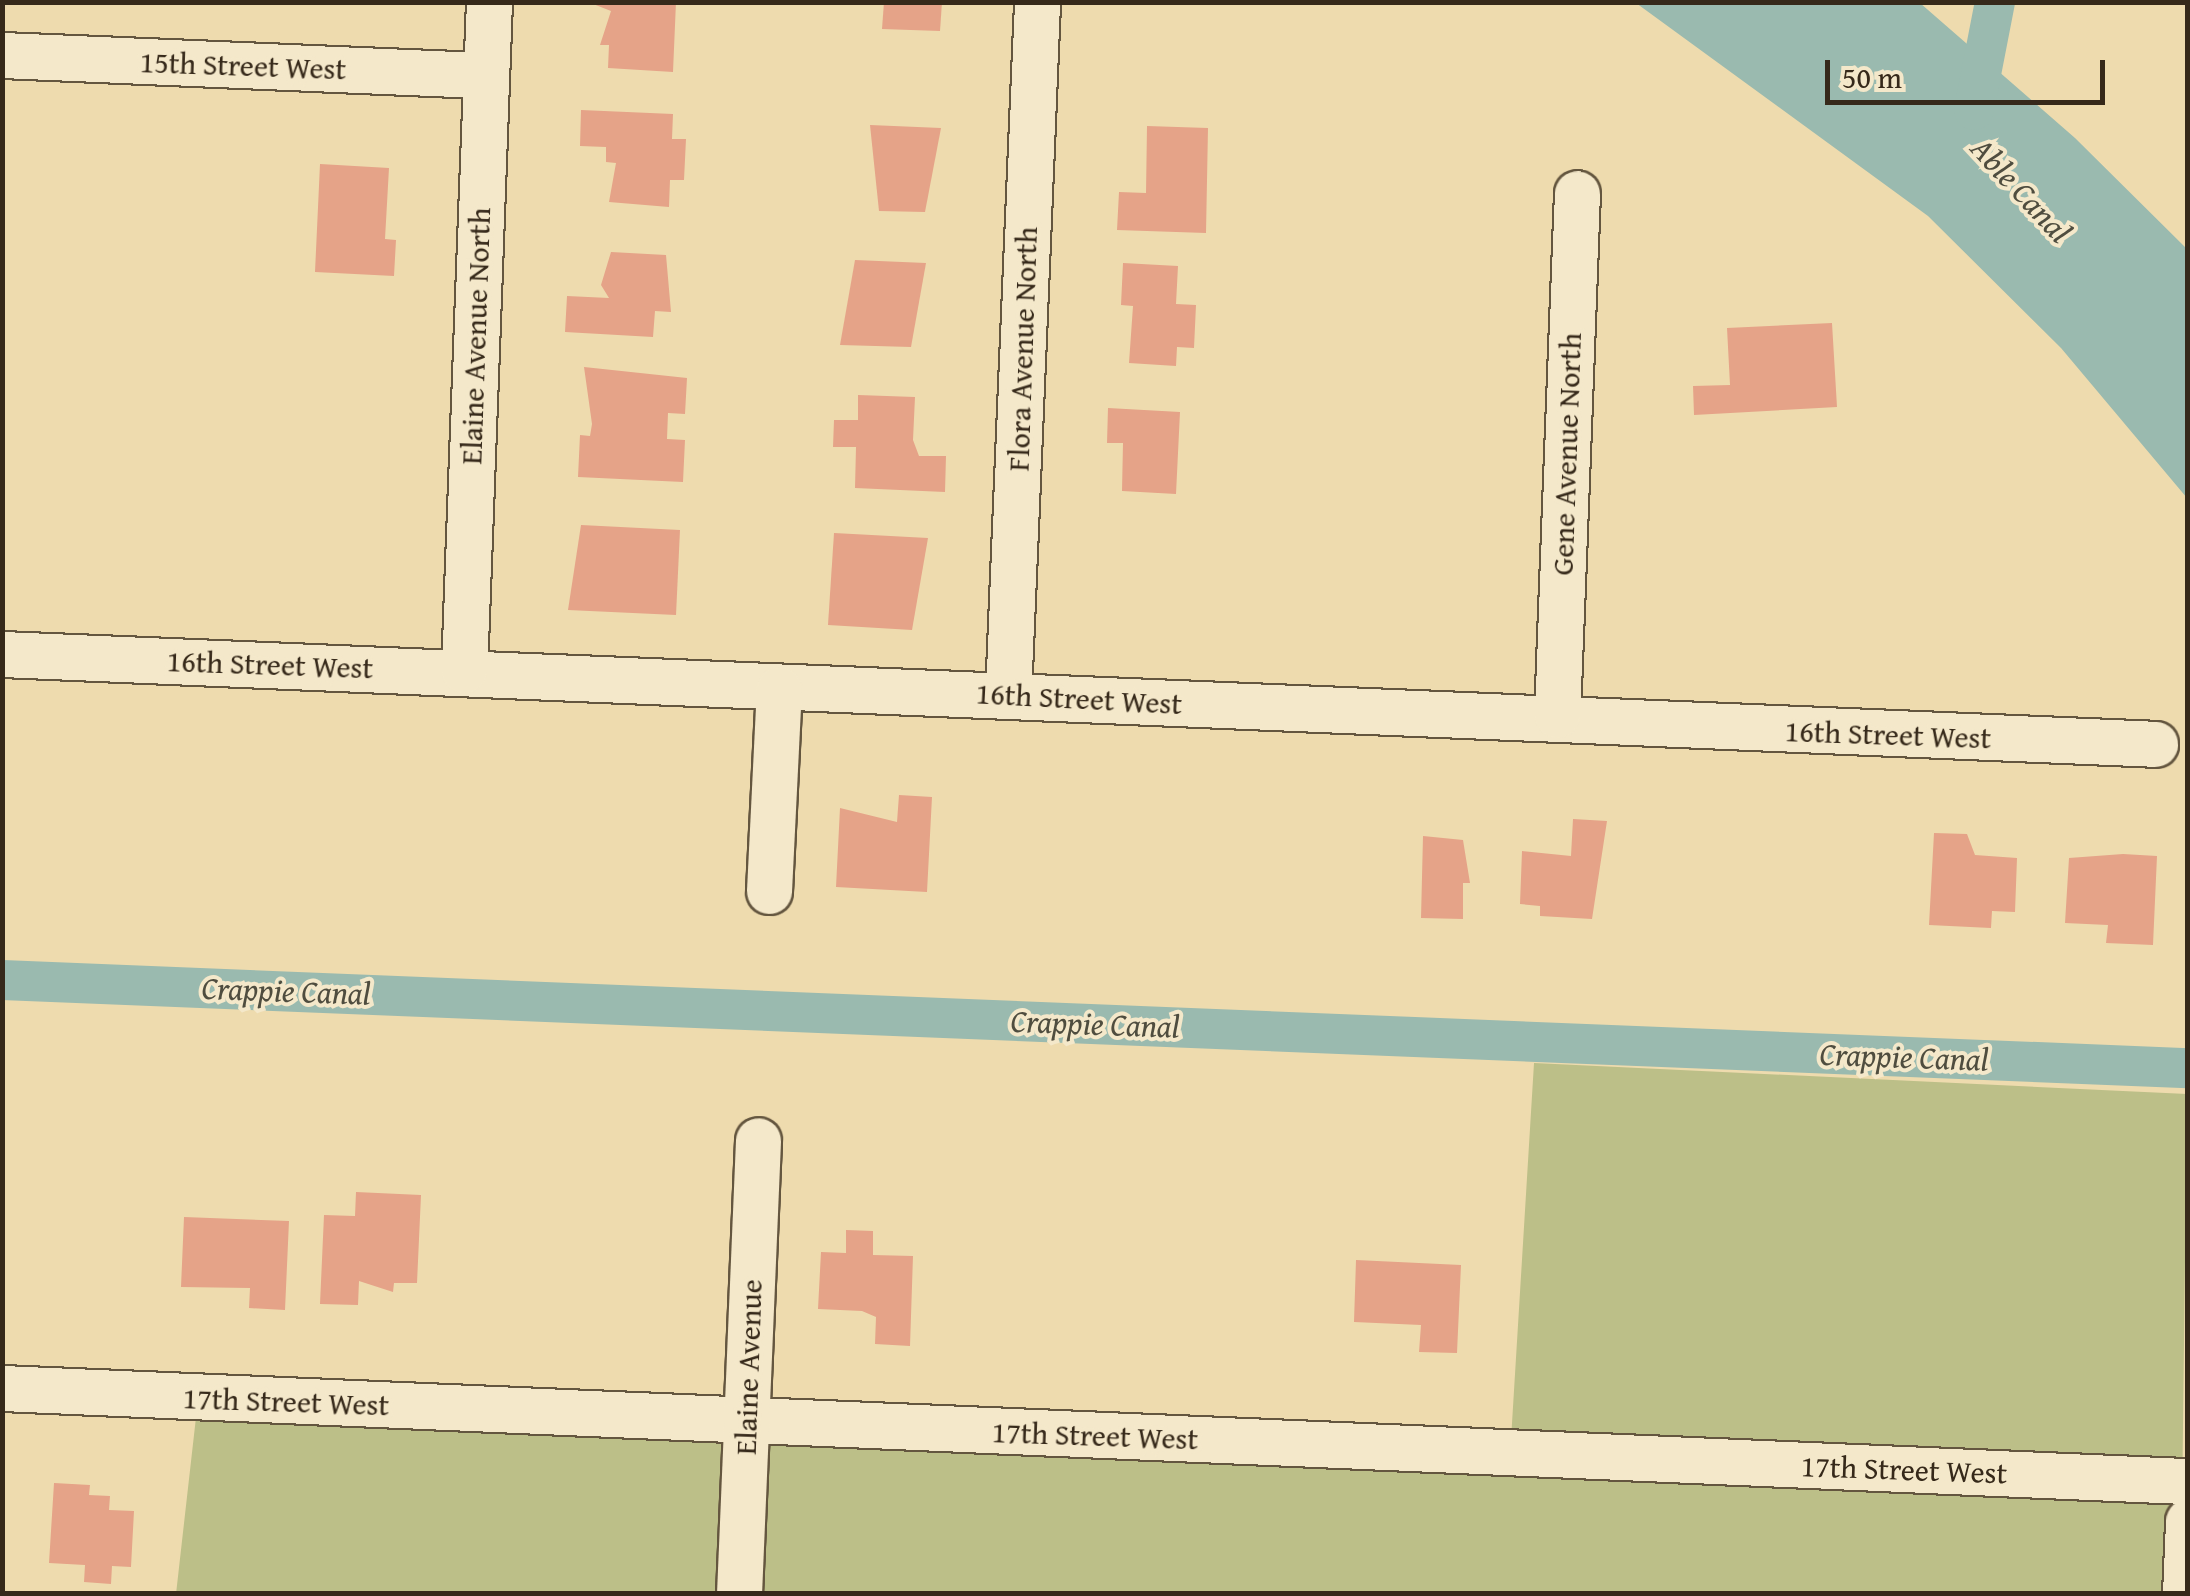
<!DOCTYPE html>
<style>
body{margin:0}
#map{position:relative;width:2190px;height:1596px;overflow:hidden;background:#eedbae;font-family:"Gentium Book Plus",serif}
div>[style]{position:absolute}
[style*='--x']{left:calc(var(--x)*1px);top:calc(var(--y)*1px);width:calc(var(--w)*1px);rotate:calc(var(--a)*1deg)}
.green>*{inset:0;background:#bcbf88}
.water>*{inset:0;background:#9abaaf}
.canal>*{height:40px;margin:-20px;padding:0 20px;transform-origin:20px;border-radius:20px;background:#9abaaf}
.building>*{inset:0;background:#e5a388}
.roads{filter:drop-shadow(2px 0 #64563f) drop-shadow(-2px 0 #64563f) drop-shadow(0 2px #64563f) drop-shadow(0 -2px #64563f)}
.minor>*{height:45px;margin:-22.5px;padding:0 22.5px;transform-origin:22.5px;border-radius:22.5px;background:#f4e8ca}
span{translate:-50% -50%;white-space:nowrap;text-align:center;line-height:1.15;-webkit-text-stroke:8px #f4e8ca;paint-order:stroke}
.street-label{font-size:30px;color:#36291a}
.water-label{font-size:32px;color:#4f4d3f;font-style:italic}
.frame{position:absolute;inset:0;border:5px solid #36291a;pointer-events:none}
.scale{position:absolute;left:1825px;top:60px;width:280px;height:45px;box-sizing:border-box;border:5px solid #36291a;border-top:0;padding-left:12px;font-size:30px;line-height:35px;white-space:nowrap;color:#36291a;-webkit-text-stroke:8px #f4e8ca;paint-order:stroke}
</style>
<div id="map">
<div class="green">
<div style="clip-path:polygon(1534px 1063px,2187px 1094px,2181px 1593px,176px 1594px,200px 1382px,1510px 1456px)"></div>
</div>
<div class="water">
<div style="clip-path:polygon(1636px 3px,1920px 3px,2075px 138px,2187px 249px,2187px 498px,2061px 348px,1928px 216px)"></div>
</div>
<div class="canal">
<div style="--x:1974;--y:110;--w:110;--a:-79"></div>
<div style="--x:2;--y:980;--w:2188;--a:2.31"></div>
</div>
<div class="building">
<div style="clip-path:polygon(588px 2px,676px 2px,673px 72px,608px 68px,609px 45px,600px 45px,611px 11px)"></div>
<div style="clip-path:polygon(884px 2px,942px 2px,940px 31px,882px 29px)"></div>
<div style="clip-path:polygon(581px 110px,673px 114px,672px 139px,686px 139px,684px 180px,670px 180px,669px 207px,609px 202px,616px 163px,606px 162px,606px 147px,580px 146px)"></div>
<div style="clip-path:polygon(870px 125px,941px 128px,925px 212px,879px 211px)"></div>
<div style="clip-path:polygon(1147px 126px,1208px 128px,1206px 233px,1117px 230px,1119px 192px,1146px 193px)"></div>
<div style="clip-path:polygon(320px 164px,389px 168px,385px 239px,396px 240px,394px 276px,315px 272px)"></div>
<div style="clip-path:polygon(611px 252px,666px 255px,671px 312px,655px 311px,653px 337px,565px 332px,567px 296px,609px 298px,601px 285px)"></div>
<div style="clip-path:polygon(855px 260px,926px 263px,911px 347px,840px 345px)"></div>
<div style="clip-path:polygon(1123px 263px,1178px 266px,1176px 304px,1196px 305px,1194px 348px,1177px 347px,1176px 366px,1129px 363px,1133px 306px,1121px 305px)"></div>
<div style="clip-path:polygon(1832px 323px,1837px 407px,1694px 415px,1693px 386px,1730px 385px,1727px 328px)"></div>
<div style="clip-path:polygon(584px 367px,687px 378px,685px 414px,668px 413px,667px 439px,685px 440px,683px 482px,578px 477px,580px 435px,590px 436px,592px 424px)"></div>
<div style="clip-path:polygon(858px 395px,915px 397px,913px 440px,919px 456px,946px 456px,945px 492px,855px 488px,856px 447px,833px 447px,834px 420px,858px 420px)"></div>
<div style="clip-path:polygon(1108px 408px,1180px 412px,1176px 494px,1122px 491px,1123px 443px,1107px 443px)"></div>
<div style="clip-path:polygon(581px 525px,680px 530px,676px 615px,568px 610px)"></div>
<div style="clip-path:polygon(834px 533px,928px 538px,912px 630px,828px 625px)"></div>
<div style="clip-path:polygon(899px 795px,932px 797px,927px 892px,836px 887px,840px 808px,897px 822px)"></div>
<div style="clip-path:polygon(1573px 819px,1607px 821px,1592px 919px,1540px 916px,1540px 906px,1520px 904px,1522px 851px,1571px 856px)"></div>
<div style="clip-path:polygon(1934px 833px,1967px 834px,1975px 855px,2017px 858px,2015px 912px,1992px 911px,1991px 928px,1929px 925px)"></div>
<div style="clip-path:polygon(1423px 836px,1463px 840px,1470px 883px,1463px 883px,1463px 919px,1421px 918px)"></div>
<div style="clip-path:polygon(2123px 854px,2157px 856px,2153px 945px,2106px 943px,2108px 925px,2065px 923px,2069px 858px)"></div>
<div style="clip-path:polygon(356px 1192px,421px 1195px,417px 1283px,394px 1283px,393px 1292px,359px 1281px,358px 1305px,320px 1304px,324px 1215px,355px 1216px)"></div>
<div style="clip-path:polygon(184px 1217px,289px 1221px,285px 1310px,249px 1308px,250px 1288px,181px 1287px)"></div>
<div style="clip-path:polygon(846px 1230px,873px 1231px,873px 1255px,913px 1256px,910px 1346px,875px 1344px,876px 1317px,862px 1311px,818px 1309px,821px 1252px,846px 1253px)"></div>
<div style="clip-path:polygon(1356px 1260px,1461px 1265px,1457px 1353px,1419px 1352px,1421px 1325px,1354px 1322px)"></div>
<div style="clip-path:polygon(54px 1483px,90px 1485px,89px 1495px,110px 1496px,109px 1510px,134px 1511px,131px 1567px,112px 1566px,111px 1584px,84px 1582px,85px 1565px,49px 1563px)"></div>
</div>
<div class="roads">
<div class="minor">
<div style="--x:2;--y:55;--w:482;--a:2.4"></div>
<div style="--x:2;--y:654;--w:2155;--a:2.39"></div>
<div style="--x:464;--y:670;--w:668;--a:-87.86"></div>
<div style="--x:1008;--y:695;--w:694;--a:-87.6"></div>
<div style="--x:1557;--y:715;--w:522;--a:-87.81"></div>
<div style="--x:769;--y:891;--w:202;--a:-87.2"></div>
<div style="--x:2;--y:1388;--w:2188;--a:2.44"></div>
<div style="--x:739;--y:1594;--w:454;--a:-87.6"></div>
<div style="--x:2185;--y:1594;--w:73;--a:-87.6"></div>
</div>
</div>
<div class="street-label">
<span style="left:243px;top:65px;rotate:2deg">15th Street West</span>
<span style="left:475px;top:336px;rotate:-88deg">Elaine Avenue North</span>
<span style="left:1022px;top:349px;rotate:-88deg">Flora Avenue North</span>
<span style="left:1566px;top:454px;rotate:-88deg">Gene Avenue North</span>
<span style="left:270px;top:664px;rotate:2deg">16th Street West</span>
<span style="left:1079px;top:698px;rotate:3deg">16th Street West</span>
<span style="left:1888px;top:734px;rotate:2deg">16th Street West</span>
<span style="left:748px;top:1367px;rotate:-88deg">Elaine Avenue</span>
<span style="left:286px;top:1401px;rotate:2deg">17th Street West</span>
<span style="left:1095px;top:1435px;rotate:2deg">17th Street West</span>
<span style="left:1904px;top:1469px;rotate:2deg">17th Street West</span>
</div>
<div class="water-label">
<span style="left:2021px;top:190px;rotate:47deg">Able Canal</span>
<span style="left:286px;top:991px;rotate:2deg">Crappie Canal</span>
<span style="left:1095px;top:1024px;rotate:2deg">Crappie Canal</span>
<span style="left:1904px;top:1057px;rotate:2deg">Crappie Canal</span>
</div>
<div class="frame"></div>
<div class="scale">50 m</div>
</div>
